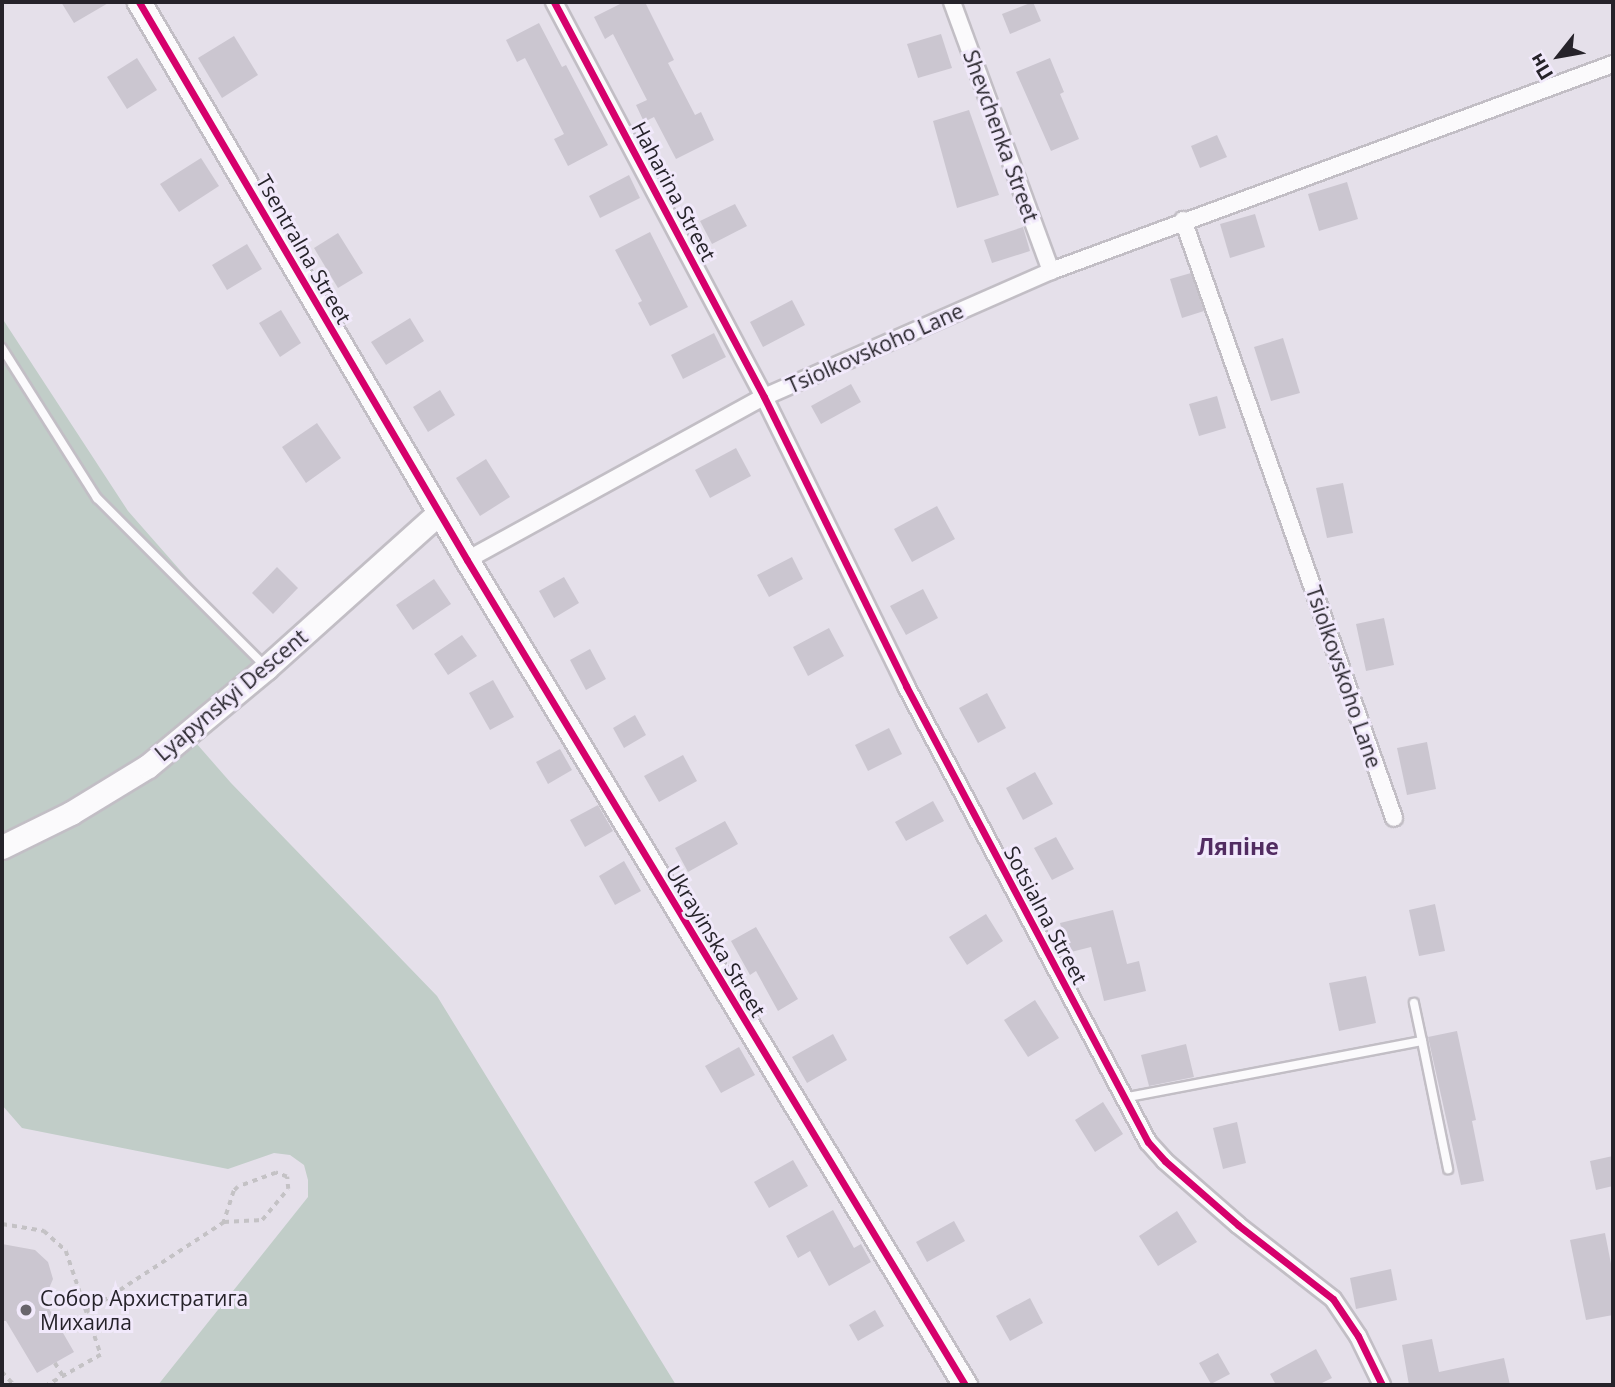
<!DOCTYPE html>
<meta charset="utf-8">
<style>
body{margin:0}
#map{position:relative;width:1615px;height:1387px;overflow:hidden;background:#e5e0ea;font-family:"Open Sans",sans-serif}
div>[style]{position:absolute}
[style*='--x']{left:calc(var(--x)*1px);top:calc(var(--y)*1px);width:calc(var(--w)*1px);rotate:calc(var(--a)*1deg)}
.green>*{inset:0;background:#c1cdc8}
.building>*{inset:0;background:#cbc6d0}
.path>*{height:3.5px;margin-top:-1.75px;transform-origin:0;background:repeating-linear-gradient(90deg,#c4c2c5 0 5px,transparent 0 10px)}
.roads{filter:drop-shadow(2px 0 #c2bec5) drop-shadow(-2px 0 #c2bec5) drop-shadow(0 2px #c2bec5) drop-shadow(0 -2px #c2bec5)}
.lane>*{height:8px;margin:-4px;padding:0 4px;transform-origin:4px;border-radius:4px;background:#fbfafc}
.street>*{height:16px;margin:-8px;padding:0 8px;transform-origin:8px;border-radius:8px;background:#fbfafc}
.secondary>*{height:23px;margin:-11.5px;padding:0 11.5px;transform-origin:11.5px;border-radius:11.5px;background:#fbfafc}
.cycleway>*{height:7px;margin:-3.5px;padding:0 3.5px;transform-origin:3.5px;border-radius:3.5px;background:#d6006c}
.dots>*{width:19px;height:19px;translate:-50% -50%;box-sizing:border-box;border:4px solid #f1e9fb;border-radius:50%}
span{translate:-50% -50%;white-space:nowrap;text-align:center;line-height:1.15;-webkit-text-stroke:6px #f1e9fb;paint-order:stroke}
.street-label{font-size:21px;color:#26232a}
.poi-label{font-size:21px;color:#26232a}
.left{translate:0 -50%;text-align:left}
.neighbourhood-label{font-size:23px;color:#522c62;font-weight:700}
.frame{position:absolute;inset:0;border:4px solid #26232a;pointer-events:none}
.north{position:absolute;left:1524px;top:21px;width:70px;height:70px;-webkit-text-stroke:5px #f1e9fb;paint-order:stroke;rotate:239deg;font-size:19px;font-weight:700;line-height:28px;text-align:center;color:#26232a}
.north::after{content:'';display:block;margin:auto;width:24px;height:32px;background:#26232a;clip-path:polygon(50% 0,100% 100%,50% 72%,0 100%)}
</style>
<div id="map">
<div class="green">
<div style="clip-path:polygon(2px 318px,128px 511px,266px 668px,189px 735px,231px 783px,437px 996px,676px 1385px,158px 1385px,308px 1197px,308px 1180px,304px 1165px,290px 1155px,274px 1153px,228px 1169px,22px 1128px,2px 1105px)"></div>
</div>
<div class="building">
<div style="clip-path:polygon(61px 2px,110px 2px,74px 23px)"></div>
<div style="clip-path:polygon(624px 2px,645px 2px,674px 60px,668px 63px,695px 115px,701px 112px,714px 140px,676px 159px,654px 117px,644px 122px,636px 105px,647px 100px,613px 34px,605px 39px,594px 17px)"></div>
<div style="clip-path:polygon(1033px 2px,1041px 21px,1010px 34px,1002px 14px)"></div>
<div style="clip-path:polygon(539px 23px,562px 67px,566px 65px,608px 145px,568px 166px,554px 139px,564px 134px,525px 58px,517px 62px,506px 40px)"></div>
<div style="clip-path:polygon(941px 34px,952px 68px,918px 78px,907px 44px)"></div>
<div style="clip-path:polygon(234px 36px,258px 75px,222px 98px,198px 58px)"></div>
<div style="clip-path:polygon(137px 58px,157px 90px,127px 109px,107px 77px)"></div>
<div style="clip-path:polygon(1050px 58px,1064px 92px,1060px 94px,1079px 139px,1051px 151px,1016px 72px)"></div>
<div style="clip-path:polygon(969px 110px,999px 195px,957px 208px,933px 121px)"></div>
<div style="clip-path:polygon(1217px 135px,1227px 157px,1200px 168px,1191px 146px)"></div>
<div style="clip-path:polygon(201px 158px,219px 186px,179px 212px,160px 184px)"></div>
<div style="clip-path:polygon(629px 175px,640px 198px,600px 218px,589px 196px)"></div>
<div style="clip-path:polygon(1347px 182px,1358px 219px,1319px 231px,1308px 194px)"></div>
<div style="clip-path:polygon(735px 204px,747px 226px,712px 244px,700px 221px)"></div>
<div style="clip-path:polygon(1255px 214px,1265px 247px,1230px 258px,1220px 224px)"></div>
<div style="clip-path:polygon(1023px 227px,1030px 251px,992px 263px,984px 240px)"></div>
<div style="clip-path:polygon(650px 232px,688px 307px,650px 326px,638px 303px,642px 301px,615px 250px)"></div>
<div style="clip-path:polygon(338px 233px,363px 273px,338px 288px,314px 248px)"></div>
<div style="clip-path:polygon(247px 244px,262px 269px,227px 290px,212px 265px)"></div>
<div style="clip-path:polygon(1191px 273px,1204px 311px,1182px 318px,1170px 279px)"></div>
<div style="clip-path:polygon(792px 300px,805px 325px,763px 347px,750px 322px)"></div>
<div style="clip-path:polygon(281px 310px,301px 343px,280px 357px,259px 323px)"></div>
<div style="clip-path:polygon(410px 318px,424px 341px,386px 365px,371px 342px)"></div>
<div style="clip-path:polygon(714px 333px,726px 357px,683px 379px,671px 355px)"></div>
<div style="clip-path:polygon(1283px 338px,1300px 393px,1271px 401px,1254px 347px)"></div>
<div style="clip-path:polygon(851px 384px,861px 402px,821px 424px,811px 406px)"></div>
<div style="clip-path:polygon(440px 390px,455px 415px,428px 432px,413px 407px)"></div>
<div style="clip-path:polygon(1217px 396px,1226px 428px,1199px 436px,1189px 404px)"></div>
<div style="clip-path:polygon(317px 423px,341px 458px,306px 483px,282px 447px)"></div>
<div style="clip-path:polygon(736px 448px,751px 476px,710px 498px,695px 470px)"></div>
<div style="clip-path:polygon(486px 459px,510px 497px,480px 516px,456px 478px)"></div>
<div style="clip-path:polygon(1343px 483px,1353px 533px,1327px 538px,1316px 488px)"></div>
<div style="clip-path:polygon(937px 506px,955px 539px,912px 562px,894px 529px)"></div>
<div style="clip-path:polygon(792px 557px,803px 579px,769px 597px,757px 575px)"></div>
<div style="clip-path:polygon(277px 567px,298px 588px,273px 614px,252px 593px)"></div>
<div style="clip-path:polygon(564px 577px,579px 603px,554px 618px,539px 591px)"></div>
<div style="clip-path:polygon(434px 579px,451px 604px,413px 630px,396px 605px)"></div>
<div style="clip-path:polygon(923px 589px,938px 618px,906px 635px,890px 606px)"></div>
<div style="clip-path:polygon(1384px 618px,1394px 665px,1366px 671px,1356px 624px)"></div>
<div style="clip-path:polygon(829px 628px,844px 656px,808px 676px,793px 647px)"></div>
<div style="clip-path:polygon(462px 635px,477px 656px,448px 675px,434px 654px)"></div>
<div style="clip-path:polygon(590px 649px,606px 679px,586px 690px,570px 660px)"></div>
<div style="clip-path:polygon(493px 680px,514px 717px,490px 730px,469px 693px)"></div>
<div style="clip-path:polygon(987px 693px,1006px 728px,978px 743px,959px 708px)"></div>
<div style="clip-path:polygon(635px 715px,646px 735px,624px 748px,613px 728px)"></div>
<div style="clip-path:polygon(889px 728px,902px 754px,868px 771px,855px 745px)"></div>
<div style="clip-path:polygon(1427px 742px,1436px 789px,1407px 795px,1397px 748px)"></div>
<div style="clip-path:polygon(560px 749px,572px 770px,548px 784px,536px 762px)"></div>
<div style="clip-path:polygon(683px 755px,697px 781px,659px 802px,644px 776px)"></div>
<div style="clip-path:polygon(1035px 772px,1053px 804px,1023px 820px,1006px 788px)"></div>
<div style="clip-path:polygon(933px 801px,944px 821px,906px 841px,895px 822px)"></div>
<div style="clip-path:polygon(598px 805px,613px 831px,585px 847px,570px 820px)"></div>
<div style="clip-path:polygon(725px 821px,738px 844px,688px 872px,675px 848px)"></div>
<div style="clip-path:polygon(1056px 837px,1074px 869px,1052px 880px,1034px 848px)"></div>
<div style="clip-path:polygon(624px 861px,641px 891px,615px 905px,599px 876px)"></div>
<div style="clip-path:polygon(1435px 904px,1445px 951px,1419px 956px,1409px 910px)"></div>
<div style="clip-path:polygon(1113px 910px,1127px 964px,1139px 961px,1146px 991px,1104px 1001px,1091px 947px,1067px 953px,1060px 923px)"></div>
<div style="clip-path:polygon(986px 914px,1003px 941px,967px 965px,949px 937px)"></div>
<div style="clip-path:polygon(756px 927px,798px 999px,778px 1011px,756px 971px,750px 975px,731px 941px)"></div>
<div style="clip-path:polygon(1366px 976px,1376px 1023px,1339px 1031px,1329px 983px)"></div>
<div style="clip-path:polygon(1035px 1000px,1059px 1038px,1028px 1057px,1004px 1020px)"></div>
<div style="clip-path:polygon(1457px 1031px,1476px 1120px,1472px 1121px,1484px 1181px,1461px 1185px,1428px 1037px)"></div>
<div style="clip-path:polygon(833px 1034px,847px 1060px,807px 1083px,792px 1057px)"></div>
<div style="clip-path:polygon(1186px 1044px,1194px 1077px,1149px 1086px,1141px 1055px)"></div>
<div style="clip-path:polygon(739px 1047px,755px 1075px,721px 1093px,705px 1066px)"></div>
<div style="clip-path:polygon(1103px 1102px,1123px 1134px,1095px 1152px,1075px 1120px)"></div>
<div style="clip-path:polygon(1237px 1122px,1246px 1163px,1223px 1169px,1213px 1128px)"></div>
<div style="clip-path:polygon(1613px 1156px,1613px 1186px,1596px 1190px,1590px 1161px)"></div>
<div style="clip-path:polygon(793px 1160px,808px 1186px,769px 1208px,754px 1182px)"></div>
<div style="clip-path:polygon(833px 1210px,854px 1248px,861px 1244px,871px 1262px,829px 1286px,810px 1251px,798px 1258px,786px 1236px)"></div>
<div style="clip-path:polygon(1177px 1211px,1197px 1242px,1158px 1266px,1139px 1236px)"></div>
<div style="clip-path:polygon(954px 1221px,965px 1241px,927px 1262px,916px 1242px)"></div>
<div style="clip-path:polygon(1605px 1233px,1613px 1274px,1613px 1315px,1586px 1320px,1570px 1240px)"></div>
<div style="clip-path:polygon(2px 1244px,35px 1250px,48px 1262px,53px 1279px,44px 1300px,74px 1352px,37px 1373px,6px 1321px,2px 1321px)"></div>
<div style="clip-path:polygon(1391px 1269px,1397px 1300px,1356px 1309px,1350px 1278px)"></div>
<div style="clip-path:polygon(1030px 1298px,1043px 1323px,1010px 1341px,996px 1316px)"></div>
<div style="clip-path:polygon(875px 1310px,884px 1326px,858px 1341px,849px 1325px)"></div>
<div style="clip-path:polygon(1432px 1339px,1439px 1372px,1504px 1358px,1510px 1385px,1409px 1385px,1402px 1345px)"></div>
<div style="clip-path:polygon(1316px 1349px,1332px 1378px,1318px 1385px,1276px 1385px,1270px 1374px)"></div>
<div style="clip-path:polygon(1218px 1353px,1230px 1374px,1211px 1384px,1199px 1363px)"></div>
</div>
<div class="path">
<div style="--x:2;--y:1224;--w:43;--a:9.5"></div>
<div style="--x:44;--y:1231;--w:30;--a:42"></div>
<div style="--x:66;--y:1251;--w:110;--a:71.4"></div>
<div style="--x:101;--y:1355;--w:61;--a:150.5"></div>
<div style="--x:86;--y:1312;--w:165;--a:-33.1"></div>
<div style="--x:224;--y:1222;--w:38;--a:-3"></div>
<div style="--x:262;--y:1220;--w:40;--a:-50"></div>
<div style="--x:288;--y:1189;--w:12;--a:-95"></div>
<div style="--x:287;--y:1177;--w:12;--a:-160"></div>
<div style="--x:276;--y:1173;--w:40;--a:159.8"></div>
<div style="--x:238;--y:1187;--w:6;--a:135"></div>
<div style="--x:234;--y:1191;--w:33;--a:108"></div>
<div style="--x:55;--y:1363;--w:15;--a:58"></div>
<div style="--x:2;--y:1372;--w:18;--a:47"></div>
</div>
<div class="roads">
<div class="lane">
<div style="--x:2;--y:348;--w:178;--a:57.7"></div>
<div style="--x:97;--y:498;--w:236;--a:45"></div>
<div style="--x:1422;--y:1041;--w:131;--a:78.5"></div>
<div style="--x:1123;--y:1098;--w:304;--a:-10.8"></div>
<div style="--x:1422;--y:1041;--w:39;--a:-102"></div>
</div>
<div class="street">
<div style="--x:554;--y:2;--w:447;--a:62"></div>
<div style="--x:764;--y:397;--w:322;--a:63.8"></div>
<div style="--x:906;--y:686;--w:516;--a:62.05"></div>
<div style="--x:1148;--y:1142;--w:25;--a:48"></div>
<div style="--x:1165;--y:1161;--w:97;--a:41.2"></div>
<div style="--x:1238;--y:1225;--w:120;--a:37.9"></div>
<div style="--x:1333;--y:1299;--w:45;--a:56"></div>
<div style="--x:1358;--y:1336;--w:55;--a:63.9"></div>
<div style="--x:952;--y:2;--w:287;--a:69.8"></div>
<div style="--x:1183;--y:220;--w:634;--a:70.56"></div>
<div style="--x:467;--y:560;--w:339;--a:-28.8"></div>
<div style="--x:764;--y:397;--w:313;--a:-23.7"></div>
<div style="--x:1051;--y:271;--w:599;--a:-20.22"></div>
</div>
<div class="secondary">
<div style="--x:139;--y:2;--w:647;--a:59.55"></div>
<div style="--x:467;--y:560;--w:964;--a:58.88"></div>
<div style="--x:2;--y:847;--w:77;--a:-26.2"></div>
<div style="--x:71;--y:813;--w:90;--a:-31.4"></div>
<div style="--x:148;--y:766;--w:153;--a:-39.7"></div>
<div style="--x:266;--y:668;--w:232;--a:-41.9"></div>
</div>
</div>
<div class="cycleway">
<div style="--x:139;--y:2;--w:647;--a:59.55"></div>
<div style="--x:467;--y:560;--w:964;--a:58.88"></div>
<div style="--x:554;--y:2;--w:447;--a:62"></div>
<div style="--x:764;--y:397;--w:322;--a:63.8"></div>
<div style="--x:906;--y:686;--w:516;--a:62.05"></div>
<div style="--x:1148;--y:1142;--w:25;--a:48"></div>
<div style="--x:1165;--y:1161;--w:97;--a:41.2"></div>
<div style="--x:1238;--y:1225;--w:120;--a:37.9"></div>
<div style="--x:1333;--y:1299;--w:45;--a:56"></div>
<div style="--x:1358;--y:1336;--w:55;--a:63.9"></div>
</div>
<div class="dots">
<div style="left:26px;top:1310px;background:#69656d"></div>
</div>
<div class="street-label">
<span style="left:1001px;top:136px;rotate:70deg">Shevchenka Street</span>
<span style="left:674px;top:191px;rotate:62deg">Haharina Street</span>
<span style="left:304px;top:249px;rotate:60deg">Tsentralna Street</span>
<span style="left:875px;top:348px;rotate:-24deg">Tsiolkovskoho Lane</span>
<span style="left:1344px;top:677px;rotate:71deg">Tsiolkovskoho Lane</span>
<span style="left:231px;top:695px;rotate:-40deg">Lyapynskyi Descent</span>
<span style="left:1046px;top:915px;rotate:62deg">Sotsialna Street</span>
<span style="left:716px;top:941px;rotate:59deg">Ukrayinska Street</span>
</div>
<div class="poi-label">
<span class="left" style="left:40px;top:1310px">Собор Архистратига<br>Михаила</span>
</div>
<div class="neighbourhood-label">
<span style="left:1238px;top:846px">Ляпіне</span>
</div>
<div class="frame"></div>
<div class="north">Пн</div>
</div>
